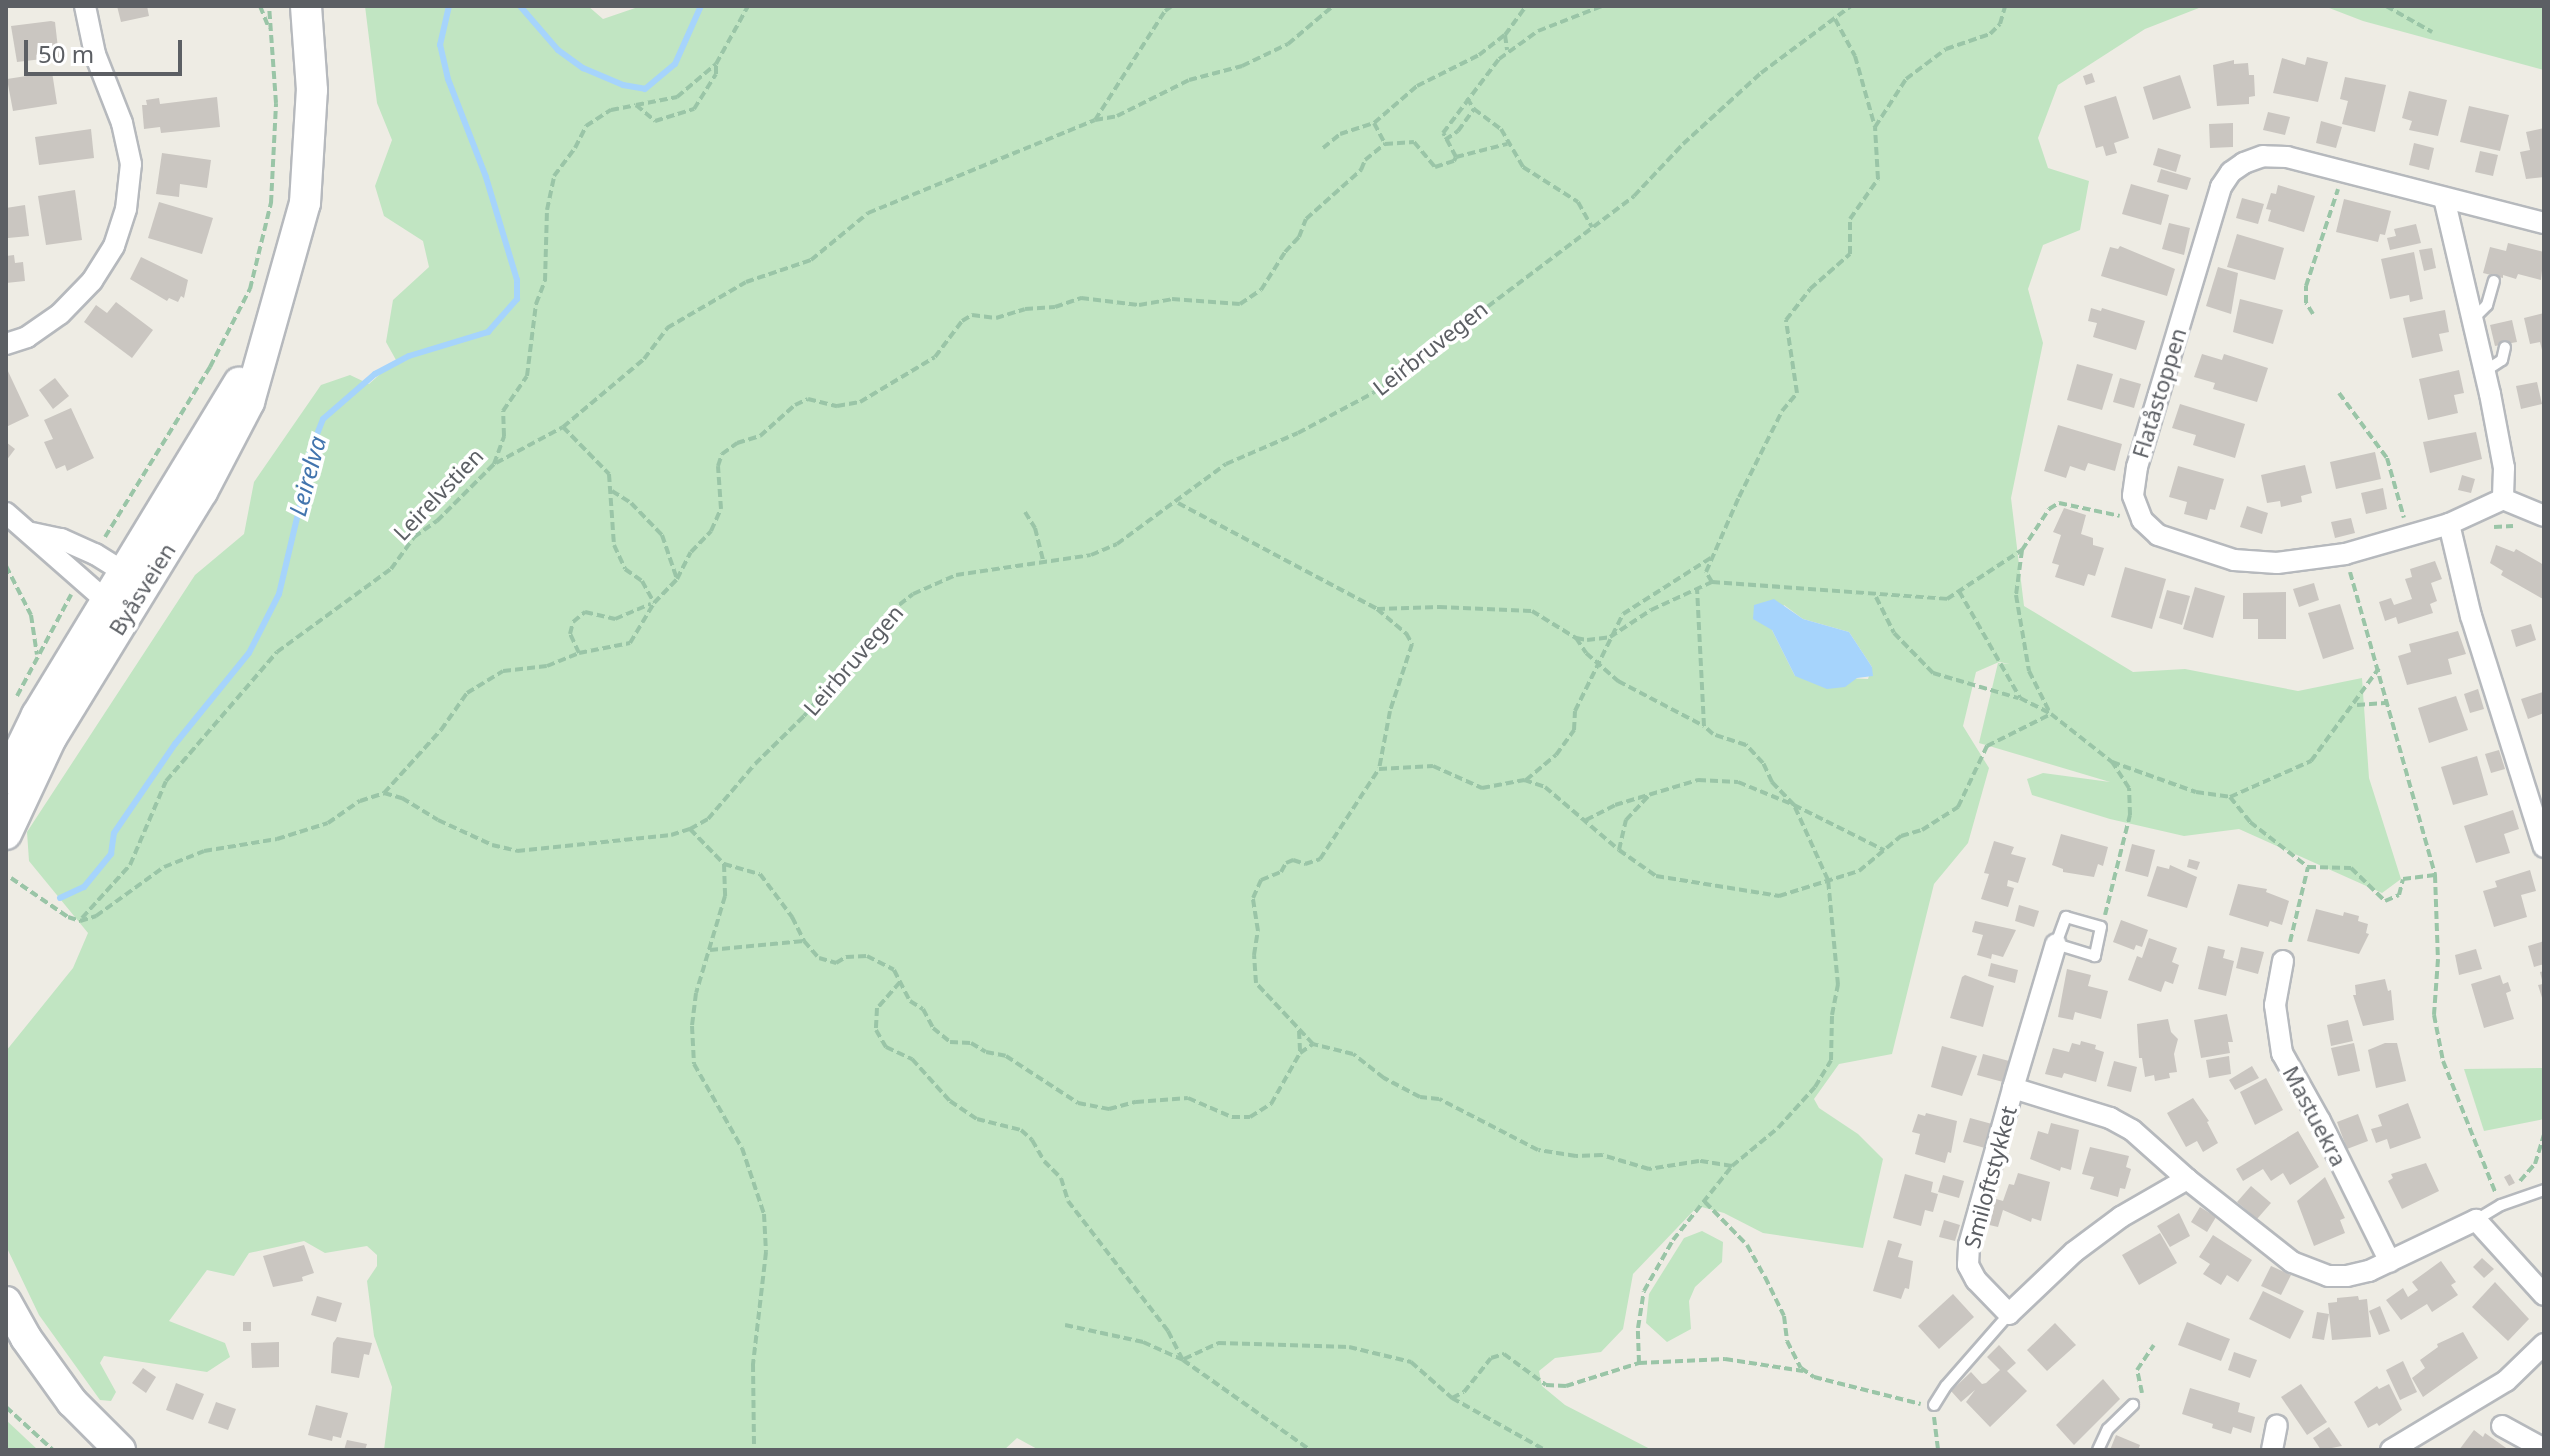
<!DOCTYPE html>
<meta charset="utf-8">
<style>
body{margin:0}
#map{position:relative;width:2550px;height:1456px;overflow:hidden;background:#eeece4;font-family:"Noto Sans",sans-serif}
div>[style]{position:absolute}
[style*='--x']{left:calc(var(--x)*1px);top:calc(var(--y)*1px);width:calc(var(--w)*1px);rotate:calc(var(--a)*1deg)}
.green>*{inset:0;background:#c1e5c2}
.water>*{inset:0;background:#a6d4fc}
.stream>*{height:6px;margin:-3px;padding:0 3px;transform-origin:3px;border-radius:3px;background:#a6d4fc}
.building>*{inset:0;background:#cac6c1}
.path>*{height:4px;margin-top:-2px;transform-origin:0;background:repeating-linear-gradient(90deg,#9ac5a7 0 8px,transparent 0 12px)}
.roads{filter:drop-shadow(2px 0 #b6b9bd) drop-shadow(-2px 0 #b6b9bd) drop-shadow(0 2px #b6b9bd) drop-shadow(0 -2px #b6b9bd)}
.service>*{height:10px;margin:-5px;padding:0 5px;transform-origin:5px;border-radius:5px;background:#fff}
.minor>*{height:20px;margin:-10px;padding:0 10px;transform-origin:10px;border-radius:10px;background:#fff}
.secondary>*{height:30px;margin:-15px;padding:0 15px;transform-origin:15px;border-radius:15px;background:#fff}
span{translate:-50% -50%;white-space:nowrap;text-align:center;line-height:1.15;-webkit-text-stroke:7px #fff;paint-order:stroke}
.street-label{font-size:22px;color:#5c5f64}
.water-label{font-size:24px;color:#4375ae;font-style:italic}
.frame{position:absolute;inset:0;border:8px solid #5c5f64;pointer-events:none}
.scale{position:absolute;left:24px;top:40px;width:158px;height:36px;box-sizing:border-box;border:4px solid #5c5f64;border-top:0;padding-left:10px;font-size:24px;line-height:28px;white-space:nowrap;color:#5c5f64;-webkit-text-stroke:6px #fff;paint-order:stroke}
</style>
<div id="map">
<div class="green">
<div style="clip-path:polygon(evenodd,365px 6px,588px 6px,603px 19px,641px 6px,2204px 6px,2145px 29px,2058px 85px,2038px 138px,2048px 168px,2089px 181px,2080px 230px,2043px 245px,2028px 289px,2043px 343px,2011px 498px,2024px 606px,2133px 672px,2185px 669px,2298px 691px,2362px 678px,2369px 778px,2401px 879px,2382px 893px,2239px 829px,2184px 836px,2110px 819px,2032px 795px,2027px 779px,2043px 773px,2110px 782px,1979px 743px,1998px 663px,2010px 664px,1999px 662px,1976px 672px,1963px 726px,1989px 768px,1968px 843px,1934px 884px,1892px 1054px,1839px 1064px,1814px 1099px,1819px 1108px,1858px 1134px,1883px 1159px,1863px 1248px,1763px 1233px,1724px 1213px,1698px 1206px,1633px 1274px,1623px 1329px,1601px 1352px,1555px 1358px,1539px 1371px,1542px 1386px,1565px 1405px,1652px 1450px,1039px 1450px,1017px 1438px,1004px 1450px,384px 1450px,392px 1387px,374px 1336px,367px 1281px,377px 1266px,377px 1255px,367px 1246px,325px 1253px,304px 1241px,249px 1253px,234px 1276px,207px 1270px,169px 1321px,225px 1343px,230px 1357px,207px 1372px,104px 1356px,100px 1363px,116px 1392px,111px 1401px,100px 1400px,39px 1315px,6px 1246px,6px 1051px,73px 968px,88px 933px,29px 861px,27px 832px,195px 575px,244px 534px,254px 482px,321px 385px,350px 375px,369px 384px,396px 360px,386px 342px,393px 300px,429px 267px,423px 241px,384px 216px,375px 186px,392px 140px,377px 103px,365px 6px,1784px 605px,1803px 619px,1849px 632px,1872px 667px,1868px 679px,1795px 676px,1772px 630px,1784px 605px)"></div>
<div style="clip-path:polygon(2324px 6px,2544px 6px,2544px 70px,2363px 21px)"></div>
<div style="clip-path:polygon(2544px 1068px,2544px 1119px,2484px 1131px,2464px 1069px)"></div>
<div style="clip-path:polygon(1702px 1231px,1723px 1242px,1722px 1262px,1695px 1287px,1689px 1301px,1691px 1329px,1667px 1342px,1646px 1323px,1649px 1294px,1684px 1238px)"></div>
<div style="clip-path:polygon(6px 1420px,38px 1450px,6px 1450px)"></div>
</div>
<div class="water">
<div style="clip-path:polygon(1774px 599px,1803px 619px,1849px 632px,1872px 667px,1873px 676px,1857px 678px,1845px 687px,1827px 689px,1795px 676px,1772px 630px,1753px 619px,1754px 605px)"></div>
</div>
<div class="stream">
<div style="--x:520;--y:6;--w:58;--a:49.2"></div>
<div style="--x:558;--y:50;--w:31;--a:36"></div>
<div style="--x:583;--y:68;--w:43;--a:23"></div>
<div style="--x:623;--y:85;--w:22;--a:10"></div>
<div style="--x:645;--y:89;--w:39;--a:-40"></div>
<div style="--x:675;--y:64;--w:64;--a:-65.9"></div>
<div style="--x:60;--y:898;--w:26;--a:-25"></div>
<div style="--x:84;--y:887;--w:43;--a:-50.7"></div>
<div style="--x:111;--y:854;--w:21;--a:-82"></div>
<div style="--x:114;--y:833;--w:108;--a:-55.6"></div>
<div style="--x:175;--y:744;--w:117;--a:-50.9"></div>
<div style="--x:249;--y:653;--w:66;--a:-63"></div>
<div style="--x:279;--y:594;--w:96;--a:-76.7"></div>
<div style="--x:301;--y:501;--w:39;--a:-83"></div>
<div style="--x:306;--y:462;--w:46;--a:-68.4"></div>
<div style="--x:323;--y:419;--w:69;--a:-40.9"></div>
<div style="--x:375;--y:374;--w:38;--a:-28"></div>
<div style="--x:409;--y:356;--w:83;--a:-16.9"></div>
<div style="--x:488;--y:332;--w:44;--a:-48.7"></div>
<div style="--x:517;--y:299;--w:19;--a:-90"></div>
<div style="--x:517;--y:280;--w:108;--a:-106.8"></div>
<div style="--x:486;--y:177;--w:105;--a:-111.2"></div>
<div style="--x:448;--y:79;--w:35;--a:-103"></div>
<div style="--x:440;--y:45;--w:40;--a:-77"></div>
</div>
<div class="building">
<div style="clip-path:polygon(117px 6px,147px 6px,149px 16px,121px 22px)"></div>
<div style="clip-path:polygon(51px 21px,55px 22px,59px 57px,17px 62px,11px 26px)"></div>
<div style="clip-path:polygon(2307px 57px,2328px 62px,2318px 102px,2273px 93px,2282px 58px,2305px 65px)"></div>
<div style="clip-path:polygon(2234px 60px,2234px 64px,2248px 63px,2249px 75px,2254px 75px,2255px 96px,2249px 97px,2249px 104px,2217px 106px,2213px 65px)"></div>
<div style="clip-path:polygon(52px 72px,57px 104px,13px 111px,7px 79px)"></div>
<div style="clip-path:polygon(2092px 73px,2095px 82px,2086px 85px,2083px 76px)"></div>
<div style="clip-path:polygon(2180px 75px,2191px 108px,2153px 120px,2143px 87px)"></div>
<div style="clip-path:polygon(2345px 77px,2386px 85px,2375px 132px,2342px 124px,2348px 101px,2340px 99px)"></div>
<div style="clip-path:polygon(2409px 91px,2447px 100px,2438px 136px,2409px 130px,2412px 121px,2402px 118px)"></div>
<div style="clip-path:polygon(2116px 96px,2129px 138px,2114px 143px,2117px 153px,2106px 156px,2103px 146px,2096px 148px,2084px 106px)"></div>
<div style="clip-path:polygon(217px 97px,220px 127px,161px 133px,160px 127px,144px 129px,142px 105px,147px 105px,146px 100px,159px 98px,160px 104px)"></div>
<div style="clip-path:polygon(2469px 106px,2509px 115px,2500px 151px,2460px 142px)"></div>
<div style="clip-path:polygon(2268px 112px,2290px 117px,2285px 135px,2263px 130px)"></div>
<div style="clip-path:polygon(2321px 121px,2342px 127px,2336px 148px,2316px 143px)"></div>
<div style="clip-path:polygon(2233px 123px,2233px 147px,2210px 148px,2209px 124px)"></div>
<div style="clip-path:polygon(2544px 128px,2544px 177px,2526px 179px,2520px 152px,2530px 150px,2526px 132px)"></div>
<div style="clip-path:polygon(91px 129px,94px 158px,39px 165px,35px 137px)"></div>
<div style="clip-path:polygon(2414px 143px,2434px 148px,2429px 170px,2409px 165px)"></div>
<div style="clip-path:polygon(2158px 148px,2181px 155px,2176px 172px,2153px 165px)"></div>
<div style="clip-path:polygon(2480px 151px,2498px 155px,2493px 176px,2475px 172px)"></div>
<div style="clip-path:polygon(162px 153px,211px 160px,207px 188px,180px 184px,179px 197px,156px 194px)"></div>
<div style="clip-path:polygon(2161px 169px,2191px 178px,2187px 190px,2157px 182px)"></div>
<div style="clip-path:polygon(2131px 184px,2169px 195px,2161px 225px,2122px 214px)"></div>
<div style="clip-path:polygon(2278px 185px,2315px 196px,2304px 232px,2268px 221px,2271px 210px,2266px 209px,2271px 193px,2276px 194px)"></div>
<div style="clip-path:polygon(75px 190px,82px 240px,46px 245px,38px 196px)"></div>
<div style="clip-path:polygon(2242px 198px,2264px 204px,2258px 224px,2236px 218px)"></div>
<div style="clip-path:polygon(2344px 199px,2391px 211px,2385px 235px,2380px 234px,2378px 242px,2336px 232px)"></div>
<div style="clip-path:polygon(159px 202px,213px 218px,202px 254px,148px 238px)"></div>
<div style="clip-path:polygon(25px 205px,29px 236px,8px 238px,6px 208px)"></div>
<div style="clip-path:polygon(2169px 223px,2190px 228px,2184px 255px,2162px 249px)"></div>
<div style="clip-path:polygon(2416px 224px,2421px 243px,2390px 250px,2387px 238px,2396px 236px,2394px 229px)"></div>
<div style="clip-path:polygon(2237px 234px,2284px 248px,2275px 280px,2227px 267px)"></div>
<div style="clip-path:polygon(2508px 243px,2544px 252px,2541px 280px,2518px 274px,2516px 279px,2503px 275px,2503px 278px,2483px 273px,2490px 247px,2506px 251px)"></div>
<div style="clip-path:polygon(2120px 246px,2175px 269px,2167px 296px,2101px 276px,2110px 247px,2118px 249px)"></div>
<div style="clip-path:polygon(2432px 248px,2436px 268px,2424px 271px,2419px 250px)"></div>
<div style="clip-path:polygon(2414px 252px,2423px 299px,2410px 302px,2409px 295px,2390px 299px,2381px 259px)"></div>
<div style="clip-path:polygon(14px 255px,15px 263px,23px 262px,25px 281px,6px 283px,6px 256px)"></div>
<div style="clip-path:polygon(141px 257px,188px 280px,184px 298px,181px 296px,178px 302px,169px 298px,167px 301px,130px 279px)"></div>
<div style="clip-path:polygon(2218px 267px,2238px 273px,2231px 314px,2206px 306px)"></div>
<div style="clip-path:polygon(2240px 299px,2283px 310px,2273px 344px,2233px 332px)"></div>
<div style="clip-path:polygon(116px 302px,153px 330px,132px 358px,84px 322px,96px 305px,107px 313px)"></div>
<div style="clip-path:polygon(2091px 308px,2101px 311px,2102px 308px,2145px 321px,2136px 350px,2093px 337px,2097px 323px,2088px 321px)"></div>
<div style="clip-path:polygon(2445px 310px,2449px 332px,2439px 334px,2443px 351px,2412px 358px,2403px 318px)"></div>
<div style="clip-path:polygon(2544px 313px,2544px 354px,2543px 354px,2540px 342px,2530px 344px,2524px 318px)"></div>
<div style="clip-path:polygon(2512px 320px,2517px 342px,2495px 346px,2490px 325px)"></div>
<div style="clip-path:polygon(2202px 354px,2222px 360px,2224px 354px,2268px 368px,2257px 402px,2213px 389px,2215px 383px,2194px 377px)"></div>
<div style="clip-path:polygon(2077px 364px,2113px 374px,2102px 410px,2067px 400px)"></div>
<div style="clip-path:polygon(6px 367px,29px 416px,6px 427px)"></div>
<div style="clip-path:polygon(2459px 370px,2464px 393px,2454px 395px,2458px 413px,2428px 420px,2419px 379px)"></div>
<div style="clip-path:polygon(55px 378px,69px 396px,53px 409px,39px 390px)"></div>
<div style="clip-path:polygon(2120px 378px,2141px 384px,2134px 408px,2113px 402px)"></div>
<div style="clip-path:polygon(2537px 382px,2542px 404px,2521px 409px,2516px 386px)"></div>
<div style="clip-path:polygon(2180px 404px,2245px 424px,2235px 458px,2193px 445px,2196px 435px,2172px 428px)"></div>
<div style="clip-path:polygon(71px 408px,94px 458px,67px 471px,65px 465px,56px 469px,44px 442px,53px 439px,44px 420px)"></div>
<div style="clip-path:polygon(2058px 425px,2122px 444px,2115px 471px,2088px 463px,2085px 471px,2070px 466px,2066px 478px,2044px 471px)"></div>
<div style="clip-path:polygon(2476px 432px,2482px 459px,2430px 473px,2423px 442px)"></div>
<div style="clip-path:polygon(6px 442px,15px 449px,6px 461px)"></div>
<div style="clip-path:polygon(2375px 452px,2381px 479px,2336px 489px,2330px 462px)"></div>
<div style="clip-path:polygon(2305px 465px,2312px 493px,2301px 496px,2302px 502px,2281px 507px,2280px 501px,2267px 503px,2261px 475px)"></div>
<div style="clip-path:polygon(2178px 466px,2224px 479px,2215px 510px,2210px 509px,2207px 520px,2184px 514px,2187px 502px,2169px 497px)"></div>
<div style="clip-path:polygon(2462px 475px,2475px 479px,2471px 493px,2458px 490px)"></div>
<div style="clip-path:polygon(2383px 488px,2387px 509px,2366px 514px,2361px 493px)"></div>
<div style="clip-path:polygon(2247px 506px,2268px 513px,2262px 534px,2240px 527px)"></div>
<div style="clip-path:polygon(2064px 508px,2086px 515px,2081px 534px,2093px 538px,2093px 545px,2104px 548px,2095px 576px,2088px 574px,2084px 586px,2055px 577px,2059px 565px,2052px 563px,2061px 535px,2053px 532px)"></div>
<div style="clip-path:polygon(2351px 518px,2355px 533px,2335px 538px,2331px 522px)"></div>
<div style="clip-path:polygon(2496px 545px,2514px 552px,2516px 549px,2544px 565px,2543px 599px,2501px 575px,2503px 571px,2490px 563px)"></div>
<div style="clip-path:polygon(2435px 561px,2442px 579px,2431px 583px,2437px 601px,2430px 604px,2433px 613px,2398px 624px,2396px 617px,2385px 621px,2379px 602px,2391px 598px,2394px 605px,2412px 599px,2405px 579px,2412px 577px,2410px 569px)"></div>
<div style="clip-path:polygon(2125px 567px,2166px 579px,2152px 629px,2111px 617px)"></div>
<div style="clip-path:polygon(2314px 583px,2319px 600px,2299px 607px,2293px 589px)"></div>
<div style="clip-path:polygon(2195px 587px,2225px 596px,2213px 638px,2183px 629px)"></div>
<div style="clip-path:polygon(2167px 590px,2190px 596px,2182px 625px,2159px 618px)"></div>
<div style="clip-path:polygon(2286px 592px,2286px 639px,2258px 639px,2258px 619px,2243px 619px,2243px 593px)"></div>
<div style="clip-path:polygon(2340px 604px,2354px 649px,2323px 659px,2308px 613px)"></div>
<div style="clip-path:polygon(2531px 624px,2536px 640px,2516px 647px,2511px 630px)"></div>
<div style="clip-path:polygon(2458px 631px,2466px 654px,2448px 659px,2452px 674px,2407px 685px,2398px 656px,2411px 652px,2409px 644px)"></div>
<div style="clip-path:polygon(2478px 689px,2484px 709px,2470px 713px,2464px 694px)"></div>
<div style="clip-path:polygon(2543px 692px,2544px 713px,2528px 719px,2521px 699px)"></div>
<div style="clip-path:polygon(2456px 696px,2468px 730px,2429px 743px,2418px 708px)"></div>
<div style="clip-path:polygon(2499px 750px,2505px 769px,2491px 773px,2485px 754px)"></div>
<div style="clip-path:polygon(2477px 756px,2488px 795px,2453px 805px,2441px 767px)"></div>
<div style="clip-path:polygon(2513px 810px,2519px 829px,2504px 834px,2510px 853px,2476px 863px,2464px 826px)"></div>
<div style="clip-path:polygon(2061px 834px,2108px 847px,2103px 866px,2098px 864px,2094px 877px,2063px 872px,2063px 869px,2052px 865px)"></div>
<div style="clip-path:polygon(1994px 841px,2014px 847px,2011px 854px,2026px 858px,2018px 883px,2008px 880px,2007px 886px,2014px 888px,2008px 907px,1981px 899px,1989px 874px,1984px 873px)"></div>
<div style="clip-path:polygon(2132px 844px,2155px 850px,2148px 877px,2125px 871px)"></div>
<div style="clip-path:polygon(2189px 859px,2200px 862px,2197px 870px,2187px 867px)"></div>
<div style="clip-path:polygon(2170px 865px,2197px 877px,2187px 908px,2147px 896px,2157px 866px,2169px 869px)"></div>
<div style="clip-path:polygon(2530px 870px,2536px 891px,2521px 895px,2527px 917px,2494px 927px,2483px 891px,2497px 887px,2495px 881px)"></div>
<div style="clip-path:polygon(2238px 884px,2267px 889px,2266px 892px,2289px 901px,2282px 925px,2270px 921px,2268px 927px,2229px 915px)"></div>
<div style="clip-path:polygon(2019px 905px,2039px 911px,2034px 927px,2015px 921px)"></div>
<div style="clip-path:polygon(2316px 909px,2343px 916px,2344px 912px,2359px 916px,2358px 921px,2368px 924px,2366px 933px,2369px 934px,2359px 954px,2307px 941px)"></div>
<div style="clip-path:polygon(2121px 920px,2148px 930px,2142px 947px,2136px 945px,2134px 950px,2113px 942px)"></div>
<div style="clip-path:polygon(1975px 921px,2016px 930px,2003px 957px,1992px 954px,1991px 959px,1977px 955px,1983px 935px,1972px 932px)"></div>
<div style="clip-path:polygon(2149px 938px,2177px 948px,2172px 962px,2179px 965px,2173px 984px,2165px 981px,2161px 992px,2128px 980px,2137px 956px,2142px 958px)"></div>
<div style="clip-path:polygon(2544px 941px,2544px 964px,2534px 967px,2528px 946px)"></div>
<div style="clip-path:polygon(2208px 946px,2225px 950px,2223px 958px,2234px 961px,2226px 996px,2198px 989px)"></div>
<div style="clip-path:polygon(2241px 947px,2264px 952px,2258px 974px,2236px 968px)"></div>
<div style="clip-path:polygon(2476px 949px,2482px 969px,2459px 975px,2455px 955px)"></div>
<div style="clip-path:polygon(1991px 963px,2018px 970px,2015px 983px,1988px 976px)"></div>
<div style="clip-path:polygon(2067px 969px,2091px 975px,2088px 986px,2108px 991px,2101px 1019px,2075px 1012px,2073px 1020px,2058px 1017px)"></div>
<div style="clip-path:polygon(2544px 971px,2544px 1001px,2543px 1001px,2538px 985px,2543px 984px,2540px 972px)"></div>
<div style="clip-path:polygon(1965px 975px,1994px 986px,1983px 1027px,1950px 1018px,1962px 977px)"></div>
<div style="clip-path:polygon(2500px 975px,2503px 984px,2508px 982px,2511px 991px,2506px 993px,2514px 1019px,2484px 1028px,2471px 984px)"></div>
<div style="clip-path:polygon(2385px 979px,2388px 991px,2391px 990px,2394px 1020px,2363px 1026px,2353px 995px,2356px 995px,2355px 985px)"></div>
<div style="clip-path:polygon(2227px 1014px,2233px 1042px,2228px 1042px,2230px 1053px,2201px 1058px,2194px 1020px)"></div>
<div style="clip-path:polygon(2168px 1019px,2171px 1032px,2178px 1039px,2174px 1054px,2177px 1072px,2169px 1073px,2170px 1078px,2155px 1081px,2154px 1075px,2145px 1077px,2142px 1058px,2139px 1058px,2137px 1024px)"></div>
<div style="clip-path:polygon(2348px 1020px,2353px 1041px,2331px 1046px,2327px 1025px)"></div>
<div style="clip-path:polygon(2081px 1041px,2096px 1045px,2095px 1049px,2104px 1052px,2096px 1082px,2064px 1073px,2062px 1078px,2045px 1074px,2053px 1048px,2069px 1052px,2072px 1043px,2080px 1045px)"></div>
<div style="clip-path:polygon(2354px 1043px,2360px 1071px,2338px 1076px,2331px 1048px)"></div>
<div style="clip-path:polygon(2385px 1043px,2397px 1043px,2406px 1081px,2376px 1088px,2368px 1050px)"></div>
<div style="clip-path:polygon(1942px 1046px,1977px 1056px,1962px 1096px,1931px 1087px)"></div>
<div style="clip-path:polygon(1983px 1054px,2009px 1061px,2003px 1082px,1977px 1075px)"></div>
<div style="clip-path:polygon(2229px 1056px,2231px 1074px,2209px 1078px,2206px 1060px)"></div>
<div style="clip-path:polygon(2114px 1061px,2137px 1067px,2131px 1092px,2107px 1086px)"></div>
<div style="clip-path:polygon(2252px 1066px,2259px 1078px,2235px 1090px,2229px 1080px)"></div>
<div style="clip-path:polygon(2266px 1078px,2283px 1110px,2255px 1125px,2240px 1092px)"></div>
<div style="clip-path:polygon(2193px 1098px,2209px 1121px,2207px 1122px,2218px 1143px,2203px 1152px,2197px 1141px,2186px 1147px,2167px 1113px)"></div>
<div style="clip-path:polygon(2408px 1103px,2421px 1138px,2390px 1149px,2387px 1139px,2376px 1143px,2371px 1129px,2382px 1126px,2378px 1115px)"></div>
<div style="clip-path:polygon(1926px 1113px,1957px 1121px,1951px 1153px,1948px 1152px,1945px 1163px,1915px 1154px,1920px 1134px,1912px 1132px,1918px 1114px,1925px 1116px)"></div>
<div style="clip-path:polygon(2358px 1114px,2368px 1141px,2347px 1149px,2337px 1122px)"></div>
<div style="clip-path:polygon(1970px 1118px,1992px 1124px,1985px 1148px,1963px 1142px)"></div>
<div style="clip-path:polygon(2051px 1123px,2079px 1130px,2071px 1170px,2061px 1167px,2060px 1171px,2030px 1159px,2038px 1131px,2048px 1134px)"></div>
<div style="clip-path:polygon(2298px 1131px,2319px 1167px,2290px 1185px,2283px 1173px,2271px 1181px,2263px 1169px,2243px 1181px,2236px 1169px)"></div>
<div style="clip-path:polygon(2090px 1147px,2129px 1156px,2126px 1167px,2131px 1169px,2125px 1189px,2120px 1188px,2118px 1197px,2090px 1189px,2094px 1177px,2082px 1174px)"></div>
<div style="clip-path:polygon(2426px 1163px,2439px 1191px,2402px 1209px,2388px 1181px,2393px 1178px,2391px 1174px)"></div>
<div style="clip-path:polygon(2018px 1173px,2050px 1182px,2041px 1221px,2032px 1218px,2031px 1222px,2003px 1210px,1998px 1227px,1985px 1224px,1993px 1198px,2003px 1201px,2009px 1184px,2014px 1185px)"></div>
<div style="clip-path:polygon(1905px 1174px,1933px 1182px,1931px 1192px,1938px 1194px,1933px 1212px,1925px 1210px,1921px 1226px,1893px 1218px)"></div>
<div style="clip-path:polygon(2510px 1174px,2515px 1183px,2509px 1186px,2504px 1177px)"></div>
<div style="clip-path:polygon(1943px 1175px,1964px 1181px,1959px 1198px,1938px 1192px)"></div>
<div style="clip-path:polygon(2325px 1177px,2345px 1218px,2340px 1220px,2345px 1233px,2314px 1246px,2297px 1201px)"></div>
<div style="clip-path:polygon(2251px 1186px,2271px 1203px,2257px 1219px,2237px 1202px)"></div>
<div style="clip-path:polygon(2200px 1207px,2216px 1217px,2207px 1232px,2191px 1222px)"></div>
<div style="clip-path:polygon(2179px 1213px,2190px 1236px,2170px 1247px,2157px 1226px)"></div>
<div style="clip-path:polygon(1944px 1220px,1960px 1225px,1955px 1241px,1939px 1237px)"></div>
<div style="clip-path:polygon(2160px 1233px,2177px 1263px,2139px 1285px,2122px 1255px)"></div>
<div style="clip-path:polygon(2213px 1235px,2252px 1260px,2238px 1282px,2227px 1275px,2221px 1285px,2203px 1274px,2210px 1264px,2199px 1257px)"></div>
<div style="clip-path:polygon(1888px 1240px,1902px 1244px,1898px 1257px,1913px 1261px,1909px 1289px,1905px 1288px,1901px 1299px,1873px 1291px)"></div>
<div style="clip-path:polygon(304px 1245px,314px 1273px,302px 1277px,303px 1281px,273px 1287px,263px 1256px)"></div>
<div style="clip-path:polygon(2482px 1258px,2494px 1269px,2484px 1278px,2473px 1267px)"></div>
<div style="clip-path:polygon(2441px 1261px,2456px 1282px,2451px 1285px,2458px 1295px,2432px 1312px,2427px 1304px,2401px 1320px,2386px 1300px,2403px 1288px,2408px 1297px,2418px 1290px,2412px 1282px)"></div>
<div style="clip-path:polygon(2271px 1266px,2291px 1275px,2281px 1295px,2261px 1286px)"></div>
<div style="clip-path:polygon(2495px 1282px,2529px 1319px,2508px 1341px,2472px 1307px)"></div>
<div style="clip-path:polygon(2263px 1291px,2304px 1311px,2290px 1339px,2249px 1319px)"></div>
<div style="clip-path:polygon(1953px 1294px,1974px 1317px,1939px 1349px,1918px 1326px)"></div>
<div style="clip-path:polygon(317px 1296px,342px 1303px,336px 1322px,311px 1315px)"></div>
<div style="clip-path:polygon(2358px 1296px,2359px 1300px,2367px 1299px,2371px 1337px,2332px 1340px,2328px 1303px,2337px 1302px,2337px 1298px)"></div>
<div style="clip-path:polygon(2380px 1306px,2390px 1331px,2379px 1335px,2369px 1311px)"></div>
<div style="clip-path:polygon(2317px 1312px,2329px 1314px,2324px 1340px,2312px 1338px)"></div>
<div style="clip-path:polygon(243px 1322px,251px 1322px,251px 1331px,243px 1331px)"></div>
<div style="clip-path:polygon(2187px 1322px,2230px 1339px,2221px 1361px,2178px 1345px)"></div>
<div style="clip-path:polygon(2055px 1323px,2076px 1345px,2047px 1371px,2027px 1350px)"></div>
<div style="clip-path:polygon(2463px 1332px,2478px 1358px,2423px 1397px,2412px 1378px,2425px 1368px,2420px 1360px,2438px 1347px,2437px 1344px)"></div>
<div style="clip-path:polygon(337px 1337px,372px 1343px,369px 1355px,364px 1354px,359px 1378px,331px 1373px,333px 1343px)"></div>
<div style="clip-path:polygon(279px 1342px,279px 1367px,252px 1368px,251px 1343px)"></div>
<div style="clip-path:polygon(1999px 1345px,2016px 1363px,2007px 1371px,2027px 1391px,1990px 1427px,1966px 1402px,1975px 1390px,1961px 1402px,1951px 1391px,1971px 1372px,1982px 1384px,1986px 1383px,2000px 1370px,1987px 1357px)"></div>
<div style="clip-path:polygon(2234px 1352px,2257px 1360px,2250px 1378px,2228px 1370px)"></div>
<div style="clip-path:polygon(2403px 1361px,2417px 1392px,2400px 1400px,2386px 1370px)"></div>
<div style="clip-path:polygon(143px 1368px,156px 1377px,146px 1393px,132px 1383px)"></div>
<div style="clip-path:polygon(2103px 1379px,2120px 1399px,2074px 1445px,2056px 1425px)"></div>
<div style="clip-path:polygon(176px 1383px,204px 1394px,193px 1420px,166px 1410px)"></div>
<div style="clip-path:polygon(2301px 1384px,2327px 1422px,2307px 1435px,2281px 1397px)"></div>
<div style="clip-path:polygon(2389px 1384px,2402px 1410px,2379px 1426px,2377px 1423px,2368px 1428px,2354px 1402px,2377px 1386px,2379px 1389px)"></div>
<div style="clip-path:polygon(2190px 1388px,2240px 1403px,2238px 1412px,2255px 1417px,2251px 1433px,2233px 1427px,2231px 1434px,2212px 1428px,2213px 1424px,2182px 1414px)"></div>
<div style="clip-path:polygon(216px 1402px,236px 1409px,228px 1430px,208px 1423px)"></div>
<div style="clip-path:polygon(316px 1405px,348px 1413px,341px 1438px,333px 1436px,332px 1441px,308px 1435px)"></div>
<div style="clip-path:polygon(2329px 1427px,2342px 1446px,2321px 1450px,2313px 1438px)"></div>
<div style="clip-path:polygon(2474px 1430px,2483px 1437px,2485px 1433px,2509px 1450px,2459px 1450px)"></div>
<div style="clip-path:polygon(2116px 1435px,2140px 1445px,2138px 1450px,2110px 1450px)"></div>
<div style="clip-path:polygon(347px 1440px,367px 1444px,365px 1450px,344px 1450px)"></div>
</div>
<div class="path">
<div style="--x:260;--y:6;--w:24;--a:68"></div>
<div style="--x:2386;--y:6;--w:53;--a:29.5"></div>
<div style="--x:1835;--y:19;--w:42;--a:61.6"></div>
<div style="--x:1855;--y:56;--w:74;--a:74.3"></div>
<div style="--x:1505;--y:35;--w:15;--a:82"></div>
<div style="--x:1467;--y:98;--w:13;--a:58"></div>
<div style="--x:1474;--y:109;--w:34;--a:37"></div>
<div style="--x:1501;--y:129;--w:44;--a:59.9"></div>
<div style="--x:1523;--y:167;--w:65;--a:32.5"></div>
<div style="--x:1578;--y:202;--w:29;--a:61"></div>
<div style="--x:636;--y:105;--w:42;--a:-11"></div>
<div style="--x:677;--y:97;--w:51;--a:-40.2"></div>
<div style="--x:1095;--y:120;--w:22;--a:-10"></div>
<div style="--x:1117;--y:116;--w:80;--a:-26.6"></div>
<div style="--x:1189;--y:80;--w:55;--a:-14.8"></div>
<div style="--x:1242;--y:66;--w:51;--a:-25.6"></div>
<div style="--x:1288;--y:44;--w:59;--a:-40.2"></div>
<div style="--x:1374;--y:123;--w:24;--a:62"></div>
<div style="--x:1445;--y:140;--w:16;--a:-35"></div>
<div style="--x:1458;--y:131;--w:27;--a:-54"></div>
<div style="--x:1323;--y:148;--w:22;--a:-39"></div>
<div style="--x:1340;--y:134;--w:36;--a:-18"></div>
<div style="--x:1374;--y:123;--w:57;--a:-40.7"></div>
<div style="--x:1417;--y:86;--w:69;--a:-26.6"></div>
<div style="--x:1479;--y:55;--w:33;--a:-38"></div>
<div style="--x:1505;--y:35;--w:36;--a:-54"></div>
<div style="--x:1456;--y:157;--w:53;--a:-14.3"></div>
<div style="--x:2313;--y:314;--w:13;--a:-122"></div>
<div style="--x:2306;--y:303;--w:17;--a:-90"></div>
<div style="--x:2306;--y:286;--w:102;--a:-71.7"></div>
<div style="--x:2339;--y:393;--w:81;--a:53.6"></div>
<div style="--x:2387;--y:458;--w:62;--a:74.2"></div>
<div style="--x:563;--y:427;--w:66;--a:45.6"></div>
<div style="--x:609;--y:474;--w:71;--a:86"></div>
<div style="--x:614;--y:545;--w:26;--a:65"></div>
<div style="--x:625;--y:569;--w:21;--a:35"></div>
<div style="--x:642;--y:581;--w:25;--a:61"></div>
<div style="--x:496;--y:463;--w:76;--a:-28.2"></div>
<div style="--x:563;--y:427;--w:106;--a:-40"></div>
<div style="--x:644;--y:359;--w:39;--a:-53"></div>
<div style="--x:667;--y:328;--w:91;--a:-30.2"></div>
<div style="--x:746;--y:282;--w:69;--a:-18.7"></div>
<div style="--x:811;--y:260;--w:74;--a:-39.5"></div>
<div style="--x:868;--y:213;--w:245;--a:-22.3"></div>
<div style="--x:1095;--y:120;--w:130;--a:-57.3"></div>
<div style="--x:1165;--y:11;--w:9;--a:-36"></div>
<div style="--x:612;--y:491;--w:22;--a:32"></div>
<div style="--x:631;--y:503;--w:45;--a:45.9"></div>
<div style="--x:662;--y:535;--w:46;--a:71.2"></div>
<div style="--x:1178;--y:503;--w:225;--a:28"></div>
<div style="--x:1377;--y:609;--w:62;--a:-1.8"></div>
<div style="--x:1439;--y:607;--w:93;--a:2.5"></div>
<div style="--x:1532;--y:611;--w:52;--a:31.5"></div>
<div style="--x:1576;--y:638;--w:11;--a:10"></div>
<div style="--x:1587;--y:640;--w:23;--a:-7"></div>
<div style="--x:1610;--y:637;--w:49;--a:-33.4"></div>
<div style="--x:1651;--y:610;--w:67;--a:-24.7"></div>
<div style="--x:1712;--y:582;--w:236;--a:4.1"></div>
<div style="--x:1947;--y:599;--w:90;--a:-33.2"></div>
<div style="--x:2022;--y:550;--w:49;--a:-56.6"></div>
<div style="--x:2049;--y:509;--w:12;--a:-31"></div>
<div style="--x:2059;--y:503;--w:62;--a:12"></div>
<div style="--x:1025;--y:512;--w:19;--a:58"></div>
<div style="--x:1035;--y:528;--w:34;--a:76"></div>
<div style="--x:2494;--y:527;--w:19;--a:-3"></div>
<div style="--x:105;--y:537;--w:200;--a:-58.3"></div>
<div style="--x:210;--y:367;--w:88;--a:-62.9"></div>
<div style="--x:250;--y:289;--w:89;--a:-76.3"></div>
<div style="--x:271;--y:203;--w:100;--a:-87.1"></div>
<div style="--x:276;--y:103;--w:97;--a:-94.1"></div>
<div style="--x:2022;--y:550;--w:45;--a:97.6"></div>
<div style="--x:2016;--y:595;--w:77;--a:80.3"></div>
<div style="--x:2029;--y:671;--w:47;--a:63.4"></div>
<div style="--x:6;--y:566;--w:55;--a:63"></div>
<div style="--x:31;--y:615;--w:40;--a:81.5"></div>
<div style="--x:2350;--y:572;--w:315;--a:74.3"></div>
<div style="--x:2435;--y:875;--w:84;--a:88"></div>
<div style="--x:2438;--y:959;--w:56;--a:94.1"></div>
<div style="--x:2434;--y:1015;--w:47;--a:78.9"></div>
<div style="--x:2443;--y:1061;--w:141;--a:68.3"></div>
<div style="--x:1712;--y:582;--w:12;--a:-121"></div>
<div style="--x:1706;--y:572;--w:82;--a:-66.3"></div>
<div style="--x:1739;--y:497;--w:96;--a:-63.4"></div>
<div style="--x:1782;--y:411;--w:23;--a:-50"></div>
<div style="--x:1797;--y:393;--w:74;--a:-98.6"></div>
<div style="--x:1786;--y:320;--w:39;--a:-52"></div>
<div style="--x:1810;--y:289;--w:53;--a:-41.2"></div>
<div style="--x:1850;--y:254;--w:35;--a:-90"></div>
<div style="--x:1850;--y:219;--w:49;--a:-55"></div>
<div style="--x:1878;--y:179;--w:52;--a:-93.3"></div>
<div style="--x:1875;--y:127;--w:57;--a:-57.1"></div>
<div style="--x:1906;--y:79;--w:50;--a:-36.9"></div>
<div style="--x:1946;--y:49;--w:46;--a:-18.8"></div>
<div style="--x:1990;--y:34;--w:14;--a:-45"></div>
<div style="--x:2000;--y:24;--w:19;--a:-74"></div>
<div style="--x:1959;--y:591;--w:123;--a:60.3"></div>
<div style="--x:2020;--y:698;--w:35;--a:27"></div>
<div style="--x:2051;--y:714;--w:78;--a:38.2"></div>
<div style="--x:1876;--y:597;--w:40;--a:63.4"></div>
<div style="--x:1894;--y:633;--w:56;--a:45.7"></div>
<div style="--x:1933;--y:673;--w:89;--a:16.4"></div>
<div style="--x:1377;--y:609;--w:38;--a:40"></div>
<div style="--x:1406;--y:633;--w:13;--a:61"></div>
<div style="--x:1412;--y:644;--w:71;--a:108.2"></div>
<div style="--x:1390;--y:711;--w:59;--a:100.7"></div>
<div style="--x:1576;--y:638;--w:18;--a:56"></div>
<div style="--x:1586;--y:653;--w:43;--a:41.2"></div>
<div style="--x:1618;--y:681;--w:97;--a:27.6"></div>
<div style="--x:579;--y:653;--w:21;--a:-115"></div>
<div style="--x:570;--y:634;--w:12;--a:-76"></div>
<div style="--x:573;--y:622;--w:16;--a:-40"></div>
<div style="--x:585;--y:612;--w:31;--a:13"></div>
<div style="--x:615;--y:619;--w:39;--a:-23"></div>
<div style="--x:17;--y:696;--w:115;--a:-61.9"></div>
<div style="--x:2357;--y:705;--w:31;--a:-4"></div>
<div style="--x:1526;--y:780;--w:39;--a:-40"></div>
<div style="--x:1556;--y:755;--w:31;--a:-54"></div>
<div style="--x:1574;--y:730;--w:19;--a:-87"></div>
<div style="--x:1575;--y:711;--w:108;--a:-63.7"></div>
<div style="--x:1623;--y:614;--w:106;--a:-32.6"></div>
<div style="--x:384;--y:793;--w:85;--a:-47.9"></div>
<div style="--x:441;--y:730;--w:45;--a:-54.9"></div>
<div style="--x:467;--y:693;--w:42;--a:-31.4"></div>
<div style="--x:503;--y:671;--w:44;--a:-6.5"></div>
<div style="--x:547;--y:666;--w:35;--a:-22"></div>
<div style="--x:579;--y:653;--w:52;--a:-11.1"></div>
<div style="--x:630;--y:643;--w:47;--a:-59"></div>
<div style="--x:654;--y:603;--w:33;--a:-46"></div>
<div style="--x:677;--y:579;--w:30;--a:-63"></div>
<div style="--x:691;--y:552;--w:29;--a:-46"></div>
<div style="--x:711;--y:531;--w:24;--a:-66"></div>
<div style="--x:721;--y:509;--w:43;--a:-94"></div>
<div style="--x:718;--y:466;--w:13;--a:-72"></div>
<div style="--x:722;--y:454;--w:19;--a:-36"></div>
<div style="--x:737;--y:443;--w:24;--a:-17"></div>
<div style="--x:760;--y:436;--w:47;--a:-41.5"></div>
<div style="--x:795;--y:405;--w:14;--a:-25"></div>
<div style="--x:808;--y:399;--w:30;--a:14"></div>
<div style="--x:837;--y:406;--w:23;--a:-10"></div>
<div style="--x:860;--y:402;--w:87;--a:-31"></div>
<div style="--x:935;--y:357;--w:45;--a:-53.1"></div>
<div style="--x:962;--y:321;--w:12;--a:-31"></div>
<div style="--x:972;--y:315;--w:24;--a:7"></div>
<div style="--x:996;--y:318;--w:30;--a:-17"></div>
<div style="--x:1025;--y:309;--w:30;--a:-4"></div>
<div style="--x:1055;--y:307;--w:28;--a:-19"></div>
<div style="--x:1081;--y:298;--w:58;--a:6.9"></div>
<div style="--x:1139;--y:305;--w:34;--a:-10"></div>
<div style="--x:1172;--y:299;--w:68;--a:4.2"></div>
<div style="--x:1240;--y:304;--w:25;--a:-34"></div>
<div style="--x:1261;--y:290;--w:45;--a:-57.7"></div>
<div style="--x:1285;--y:252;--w:21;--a:-47"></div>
<div style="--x:1299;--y:237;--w:19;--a:-69"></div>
<div style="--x:1306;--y:219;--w:74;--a:-41.7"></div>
<div style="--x:1361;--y:170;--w:11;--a:-68"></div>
<div style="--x:1365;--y:160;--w:26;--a:-39"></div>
<div style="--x:1385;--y:144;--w:29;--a:-4"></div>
<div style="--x:1414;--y:142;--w:33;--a:50"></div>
<div style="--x:1435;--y:167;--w:20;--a:-18"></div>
<div style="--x:1454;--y:161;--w:4;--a:-63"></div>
<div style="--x:1456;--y:157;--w:27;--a:-118"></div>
<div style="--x:1443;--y:133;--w:93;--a:-52.9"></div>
<div style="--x:1499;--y:59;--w:48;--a:-35.7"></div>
<div style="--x:1538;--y:31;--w:69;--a:-21.3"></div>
<div style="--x:2230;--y:797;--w:32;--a:51"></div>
<div style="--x:2250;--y:822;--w:73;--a:37.8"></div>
<div style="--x:2308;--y:867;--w:43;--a:1.3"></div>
<div style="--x:2351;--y:868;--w:47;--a:44.1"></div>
<div style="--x:2385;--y:901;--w:15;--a:-23"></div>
<div style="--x:2399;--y:895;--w:16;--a:-76"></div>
<div style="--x:2403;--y:879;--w:32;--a:-7"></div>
<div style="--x:1586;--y:820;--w:33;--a:-27"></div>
<div style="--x:1615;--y:805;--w:87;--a:-16.8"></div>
<div style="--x:1698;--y:780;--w:40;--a:2.9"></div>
<div style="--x:1738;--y:782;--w:61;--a:22.3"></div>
<div style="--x:1794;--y:805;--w:101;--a:26.6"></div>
<div style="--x:690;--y:829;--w:49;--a:45.8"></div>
<div style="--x:724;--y:864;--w:32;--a:88"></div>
<div style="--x:725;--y:896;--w:101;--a:106.6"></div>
<div style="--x:696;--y:993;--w:33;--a:97"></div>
<div style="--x:692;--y:1026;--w:38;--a:87"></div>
<div style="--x:694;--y:1064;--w:97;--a:60.3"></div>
<div style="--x:742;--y:1148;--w:70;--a:71.6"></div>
<div style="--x:764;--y:1214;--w:38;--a:87"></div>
<div style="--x:766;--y:1252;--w:113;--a:96.6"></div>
<div style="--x:753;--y:1364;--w:86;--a:89.3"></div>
<div style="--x:1619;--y:850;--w:31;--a:-77"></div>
<div style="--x:1626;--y:820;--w:33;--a:-47"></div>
<div style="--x:724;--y:864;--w:37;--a:16"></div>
<div style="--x:760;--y:874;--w:54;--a:53.3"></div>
<div style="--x:792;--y:917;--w:27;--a:63"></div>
<div style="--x:11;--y:878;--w:69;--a:34.4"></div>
<div style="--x:68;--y:917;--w:13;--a:18"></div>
<div style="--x:80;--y:921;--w:17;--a:-17"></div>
<div style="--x:96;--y:916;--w:84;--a:-35.8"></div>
<div style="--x:164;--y:867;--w:43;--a:-21.8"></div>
<div style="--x:204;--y:851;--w:74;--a:-9.3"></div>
<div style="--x:277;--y:839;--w:53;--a:-17.4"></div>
<div style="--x:328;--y:823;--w:39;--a:-35"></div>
<div style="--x:360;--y:801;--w:25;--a:-18"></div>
<div style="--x:384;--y:793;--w:19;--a:16"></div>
<div style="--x:402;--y:798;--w:42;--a:31.4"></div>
<div style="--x:438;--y:820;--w:60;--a:24.8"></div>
<div style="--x:492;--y:845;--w:26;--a:13"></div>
<div style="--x:517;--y:851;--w:155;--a:-5.9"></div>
<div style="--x:671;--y:835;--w:20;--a:-18"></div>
<div style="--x:690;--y:829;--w:21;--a:-29"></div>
<div style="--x:708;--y:819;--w:72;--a:-49.5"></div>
<div style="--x:755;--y:764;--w:69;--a:-44.4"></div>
<div style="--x:804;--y:716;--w:135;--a:-50.4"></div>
<div style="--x:890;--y:612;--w:29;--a:-38"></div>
<div style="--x:913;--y:594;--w:47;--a:-23.8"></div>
<div style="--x:956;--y:575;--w:136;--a:-8.4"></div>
<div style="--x:1091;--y:555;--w:28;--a:-23"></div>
<div style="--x:1117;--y:544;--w:135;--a:-36.3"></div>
<div style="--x:1226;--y:464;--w:78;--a:-23.3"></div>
<div style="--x:1298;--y:433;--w:85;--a:-28.1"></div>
<div style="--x:1373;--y:393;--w:327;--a:-37"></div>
<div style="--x:1634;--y:196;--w:71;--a:-46.7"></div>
<div style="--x:1683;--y:144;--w:105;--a:-42.3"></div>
<div style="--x:1761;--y:73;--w:112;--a:-36.7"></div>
<div style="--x:2105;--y:915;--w:103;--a:-76"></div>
<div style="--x:2130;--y:815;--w:27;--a:-92"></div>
<div style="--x:2129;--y:788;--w:31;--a:-123"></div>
<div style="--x:2112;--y:762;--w:89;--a:19.7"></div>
<div style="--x:2196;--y:792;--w:34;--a:8"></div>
<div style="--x:2230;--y:797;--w:89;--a:-24"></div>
<div style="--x:2311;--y:761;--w:115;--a:-53.8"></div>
<div style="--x:82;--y:918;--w:72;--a:-47.8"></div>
<div style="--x:130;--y:865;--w:91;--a:-66.8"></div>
<div style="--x:166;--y:781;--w:170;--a:-49.3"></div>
<div style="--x:277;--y:652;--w:141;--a:-36.1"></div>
<div style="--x:391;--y:569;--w:39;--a:-54"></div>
<div style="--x:414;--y:537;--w:28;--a:-35"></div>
<div style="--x:437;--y:521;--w:81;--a:-45"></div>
<div style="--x:494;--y:464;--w:30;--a:-70"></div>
<div style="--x:504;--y:436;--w:25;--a:-92"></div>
<div style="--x:503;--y:411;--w:42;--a:-55.6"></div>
<div style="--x:527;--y:376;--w:73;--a:-82.9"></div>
<div style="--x:536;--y:304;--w:25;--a:-69"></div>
<div style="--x:545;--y:281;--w:71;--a:-88.4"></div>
<div style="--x:547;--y:210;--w:35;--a:-78"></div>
<div style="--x:554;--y:176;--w:35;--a:-53"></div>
<div style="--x:575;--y:148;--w:25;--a:-63"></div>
<div style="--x:586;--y:126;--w:30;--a:-33"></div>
<div style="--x:611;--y:110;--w:25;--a:-11"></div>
<div style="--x:636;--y:105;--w:25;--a:40"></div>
<div style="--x:655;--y:121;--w:41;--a:-17.1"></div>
<div style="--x:694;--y:109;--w:41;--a:-57.8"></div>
<div style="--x:716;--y:74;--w:10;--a:-90"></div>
<div style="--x:716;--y:64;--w:66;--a:-61.1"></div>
<div style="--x:2290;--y:942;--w:77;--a:-76.5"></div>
<div style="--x:710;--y:950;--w:94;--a:-5.5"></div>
<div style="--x:804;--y:941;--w:23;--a:49"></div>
<div style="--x:819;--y:958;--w:18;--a:16"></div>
<div style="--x:836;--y:963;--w:12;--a:-31"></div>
<div style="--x:846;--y:957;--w:21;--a:-3"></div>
<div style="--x:867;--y:956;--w:30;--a:27"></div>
<div style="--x:894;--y:970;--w:35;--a:63"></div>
<div style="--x:910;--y:1001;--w:15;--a:32"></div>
<div style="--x:923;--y:1009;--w:21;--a:62"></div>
<div style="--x:933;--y:1028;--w:22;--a:39"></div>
<div style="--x:950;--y:1042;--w:21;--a:3"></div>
<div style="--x:971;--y:1043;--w:17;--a:31"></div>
<div style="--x:986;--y:1052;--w:20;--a:11"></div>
<div style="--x:1006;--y:1056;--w:86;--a:33.1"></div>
<div style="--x:1078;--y:1103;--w:32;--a:11"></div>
<div style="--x:1109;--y:1109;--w:28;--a:-15"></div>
<div style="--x:1136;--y:1102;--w:52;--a:-4.4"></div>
<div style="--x:1188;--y:1098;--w:48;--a:23.4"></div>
<div style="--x:1232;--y:1117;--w:18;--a:0"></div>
<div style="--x:1250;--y:1117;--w:25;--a:-32"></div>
<div style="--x:1271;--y:1104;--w:59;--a:-60.4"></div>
<div style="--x:1300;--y:1053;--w:16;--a:-35"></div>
<div style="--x:900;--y:982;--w:35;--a:131"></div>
<div style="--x:877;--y:1008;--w:22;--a:93"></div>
<div style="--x:876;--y:1030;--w:20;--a:60"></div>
<div style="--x:886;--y:1047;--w:29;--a:25"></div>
<div style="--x:912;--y:1059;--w:57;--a:47.9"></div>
<div style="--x:950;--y:1101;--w:32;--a:34"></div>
<div style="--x:977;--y:1119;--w:45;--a:14"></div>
<div style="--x:1021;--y:1130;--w:15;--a:42"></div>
<div style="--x:1032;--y:1140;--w:24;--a:60"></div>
<div style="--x:1044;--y:1161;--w:24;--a:45"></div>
<div style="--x:1061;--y:1178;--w:24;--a:73"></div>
<div style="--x:1068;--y:1201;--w:164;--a:52.4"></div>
<div style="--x:1168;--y:1331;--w:33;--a:63"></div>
<div style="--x:1299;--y:1031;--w:22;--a:87"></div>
<div style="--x:1732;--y:1166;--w:33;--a:-171"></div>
<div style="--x:1699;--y:1161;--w:51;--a:170.9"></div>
<div style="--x:1649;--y:1169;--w:49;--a:-163.4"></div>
<div style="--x:1602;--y:1155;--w:26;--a:178"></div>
<div style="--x:1576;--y:1156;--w:38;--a:-171"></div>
<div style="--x:1538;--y:1150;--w:111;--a:-152.7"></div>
<div style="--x:1439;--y:1099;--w:19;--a:-174"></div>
<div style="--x:1420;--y:1097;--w:41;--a:-152.2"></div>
<div style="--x:1384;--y:1078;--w:39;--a:-142"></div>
<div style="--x:1353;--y:1054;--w:41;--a:-166"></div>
<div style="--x:1313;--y:1044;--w:83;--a:-133.1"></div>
<div style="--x:1256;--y:983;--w:28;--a:-94"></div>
<div style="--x:1254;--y:955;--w:24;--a:-81"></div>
<div style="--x:1258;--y:931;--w:33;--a:-99"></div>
<div style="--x:1253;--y:898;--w:20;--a:-66"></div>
<div style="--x:1261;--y:880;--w:22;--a:-22"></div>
<div style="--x:1281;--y:872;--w:10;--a:-61"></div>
<div style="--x:1286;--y:863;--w:8;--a:-23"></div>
<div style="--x:1293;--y:860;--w:13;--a:18"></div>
<div style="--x:1305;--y:864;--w:16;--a:-18"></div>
<div style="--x:1320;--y:859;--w:108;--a:-56.8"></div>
<div style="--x:1379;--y:769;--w:54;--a:-3.2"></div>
<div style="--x:1433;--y:766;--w:54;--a:24.2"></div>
<div style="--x:1482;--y:788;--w:43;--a:-10.8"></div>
<div style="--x:1524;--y:780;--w:22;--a:18"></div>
<div style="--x:1545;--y:787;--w:97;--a:40.4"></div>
<div style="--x:1619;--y:850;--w:45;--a:35.1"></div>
<div style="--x:1656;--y:876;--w:125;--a:9.2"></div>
<div style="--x:1779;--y:896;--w:84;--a:-17.4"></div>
<div style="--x:1859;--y:871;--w:55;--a:-39.8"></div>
<div style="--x:1901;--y:836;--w:22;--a:-16"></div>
<div style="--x:1922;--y:830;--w:43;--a:-32.6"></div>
<div style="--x:1958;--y:807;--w:68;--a:-64.6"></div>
<div style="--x:1987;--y:746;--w:72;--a:-26.6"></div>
<div style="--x:2520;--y:1181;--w:23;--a:-49"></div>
<div style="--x:2535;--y:1164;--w:30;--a:-73"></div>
<div style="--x:1705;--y:1202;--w:60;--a:45.7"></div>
<div style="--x:1747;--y:1245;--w:37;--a:61"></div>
<div style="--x:1765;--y:1277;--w:43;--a:64"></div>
<div style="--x:1784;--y:1316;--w:25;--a:83"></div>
<div style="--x:1787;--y:1341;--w:30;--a:63"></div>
<div style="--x:1801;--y:1368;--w:16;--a:35"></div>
<div style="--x:1814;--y:1377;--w:110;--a:14.2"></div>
<div style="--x:1065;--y:1325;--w:80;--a:12.3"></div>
<div style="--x:1143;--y:1342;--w:44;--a:24.2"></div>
<div style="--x:1183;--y:1360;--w:156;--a:35.3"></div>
<div style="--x:1184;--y:1359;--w:38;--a:-25"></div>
<div style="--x:1218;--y:1343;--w:131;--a:1.7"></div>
<div style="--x:1349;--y:1347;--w:64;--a:13.6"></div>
<div style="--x:1411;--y:1362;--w:55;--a:41.3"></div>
<div style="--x:1452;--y:1398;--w:107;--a:29.2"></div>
<div style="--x:1639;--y:1363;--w:86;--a:-2.7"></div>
<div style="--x:1725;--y:1359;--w:79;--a:8.7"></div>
<div style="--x:2142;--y:1393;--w:24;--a:-102"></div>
<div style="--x:2137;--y:1370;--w:30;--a:-56"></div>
<div style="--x:1452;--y:1398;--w:13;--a:-27"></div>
<div style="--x:1464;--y:1392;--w:43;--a:-51.5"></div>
<div style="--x:1491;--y:1358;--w:14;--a:-17"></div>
<div style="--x:1504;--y:1354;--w:52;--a:36.4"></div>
<div style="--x:1546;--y:1385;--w:20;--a:3"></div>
<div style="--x:1566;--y:1386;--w:77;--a:-17.5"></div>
<div style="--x:1639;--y:1363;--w:35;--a:-92"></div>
<div style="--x:1638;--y:1328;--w:37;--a:-81"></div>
<div style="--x:1644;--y:1291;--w:59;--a:-60.4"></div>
<div style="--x:1673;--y:1240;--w:95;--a:-51.4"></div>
<div style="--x:1732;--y:1166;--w:60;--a:-39.6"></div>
<div style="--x:1778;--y:1128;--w:55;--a:-47.9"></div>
<div style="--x:1815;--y:1087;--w:31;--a:-59"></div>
<div style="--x:1831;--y:1060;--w:45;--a:-88.7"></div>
<div style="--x:1832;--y:1015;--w:31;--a:-79"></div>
<div style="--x:1838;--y:985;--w:105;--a:-95.4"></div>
<div style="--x:1828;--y:880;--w:82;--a:-114.4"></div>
<div style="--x:1794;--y:805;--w:32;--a:-134"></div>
<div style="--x:1772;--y:782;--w:21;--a:-115"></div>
<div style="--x:1763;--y:763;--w:25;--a:-133"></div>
<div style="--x:1746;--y:745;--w:35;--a:-162"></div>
<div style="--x:1713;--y:734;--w:12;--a:-138"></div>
<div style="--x:1704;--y:726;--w:137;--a:-92.9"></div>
<div style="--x:6;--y:1407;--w:64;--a:42.5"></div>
<div style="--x:1934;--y:1417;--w:33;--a:83"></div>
</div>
<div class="roads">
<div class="service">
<div style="--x:2473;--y:319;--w:20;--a:-45"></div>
<div style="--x:2487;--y:305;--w:25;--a:-74"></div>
<div style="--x:2485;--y:371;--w:20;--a:-33"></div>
<div style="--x:2502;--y:360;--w:13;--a:-77"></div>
<div style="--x:2066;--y:917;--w:36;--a:16"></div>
<div style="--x:2101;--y:927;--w:30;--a:102"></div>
<div style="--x:2095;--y:956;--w:41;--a:-162.9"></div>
<div style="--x:2056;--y:944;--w:29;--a:-70"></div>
<div style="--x:2476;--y:1220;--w:29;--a:-31"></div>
<div style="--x:2501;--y:1205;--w:46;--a:-19.2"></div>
<div style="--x:1934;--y:1405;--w:22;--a:-58"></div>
<div style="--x:1946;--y:1386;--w:96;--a:-48.8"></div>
<div style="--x:2098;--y:1450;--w:23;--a:-65"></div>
<div style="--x:2108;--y:1429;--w:35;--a:-44"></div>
</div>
<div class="minor">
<div style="--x:2444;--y:198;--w:201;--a:76.8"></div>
<div style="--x:2490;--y:394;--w:75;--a:79.3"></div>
<div style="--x:2504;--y:468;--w:31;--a:92"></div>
<div style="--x:2544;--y:223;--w:265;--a:-165.6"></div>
<div style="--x:2287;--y:157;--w:24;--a:-178"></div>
<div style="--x:2263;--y:156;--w:20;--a:160"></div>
<div style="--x:2244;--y:163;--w:16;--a:145"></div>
<div style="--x:2231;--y:172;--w:18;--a:124"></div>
<div style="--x:2221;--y:187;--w:292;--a:106.7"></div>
<div style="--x:2137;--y:467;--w:29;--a:98"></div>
<div style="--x:2133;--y:496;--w:26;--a:69"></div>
<div style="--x:2142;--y:520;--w:22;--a:43"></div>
<div style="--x:2158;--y:535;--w:80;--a:18.2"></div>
<div style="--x:2234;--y:560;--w:43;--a:4"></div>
<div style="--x:2277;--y:563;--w:69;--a:-7.5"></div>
<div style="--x:2345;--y:554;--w:108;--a:-16.1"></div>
<div style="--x:2449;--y:524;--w:60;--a:-24.8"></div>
<div style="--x:2503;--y:499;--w:44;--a:22.5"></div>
<div style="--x:6;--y:344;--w:22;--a:-18"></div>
<div style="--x:27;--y:337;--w:40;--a:-34.9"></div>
<div style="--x:60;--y:314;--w:46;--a:-45.9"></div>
<div style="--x:92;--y:281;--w:41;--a:-57.8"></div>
<div style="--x:114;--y:246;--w:39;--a:-72"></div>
<div style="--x:126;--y:209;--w:45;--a:-83.7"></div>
<div style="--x:131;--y:164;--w:42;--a:-102.4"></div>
<div style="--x:122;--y:123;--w:74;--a:-111.4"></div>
<div style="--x:95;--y:54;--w:49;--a:-101.8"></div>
<div style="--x:6;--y:513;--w:133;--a:41.3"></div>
<div style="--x:106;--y:601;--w:10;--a:0"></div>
<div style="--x:2449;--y:524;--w:95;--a:76.6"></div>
<div style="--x:2471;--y:616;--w:242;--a:72.5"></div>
<div style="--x:32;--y:533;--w:30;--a:12"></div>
<div style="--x:61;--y:539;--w:37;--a:24"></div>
<div style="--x:95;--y:554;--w:34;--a:32"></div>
<div style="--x:124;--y:572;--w:13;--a:67"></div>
<div style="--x:2283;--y:961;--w:45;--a:100.3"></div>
<div style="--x:2275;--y:1005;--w:49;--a:81.7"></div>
<div style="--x:2282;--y:1053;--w:78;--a:60.8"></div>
<div style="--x:2320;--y:1121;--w:157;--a:63.6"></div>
<div style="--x:2013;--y:1088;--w:102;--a:17.2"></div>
<div style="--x:2110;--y:1118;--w:25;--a:29"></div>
<div style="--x:2132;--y:1130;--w:74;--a:41.7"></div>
<div style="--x:2187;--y:1179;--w:76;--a:150.1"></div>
<div style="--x:2121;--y:1217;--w:59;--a:143.3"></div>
<div style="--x:2074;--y:1252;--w:90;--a:136.4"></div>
<div style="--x:2009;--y:1314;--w:47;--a:-134.1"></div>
<div style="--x:1976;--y:1280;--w:17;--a:-118"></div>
<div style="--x:1968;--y:1265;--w:20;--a:-87"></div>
<div style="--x:1969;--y:1245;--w:163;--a:-74.3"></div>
<div style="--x:2013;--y:1088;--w:150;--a:-73.4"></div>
<div style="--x:2187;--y:1179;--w:134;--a:38.3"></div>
<div style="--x:2292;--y:1262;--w:39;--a:21"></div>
<div style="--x:2328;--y:1276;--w:19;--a:0"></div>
<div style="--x:2347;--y:1276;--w:23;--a:-13"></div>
<div style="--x:2369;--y:1271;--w:119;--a:-25.5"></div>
<div style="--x:2476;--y:1220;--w:101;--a:47.8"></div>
<div style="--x:2502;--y:1426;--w:48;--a:28.7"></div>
<div style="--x:2272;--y:1450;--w:25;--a:-79"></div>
<div style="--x:2391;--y:1450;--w:134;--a:-31"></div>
<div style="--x:2506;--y:1381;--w:53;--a:-44.2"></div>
</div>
<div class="secondary">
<div style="--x:6;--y:779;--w:71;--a:-64.2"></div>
<div style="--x:37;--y:715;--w:389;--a:-58.7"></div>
<div style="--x:6;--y:834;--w:106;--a:-64.9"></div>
<div style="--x:51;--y:738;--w:289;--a:-58.5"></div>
<div style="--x:202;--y:492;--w:102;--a:-62.4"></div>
<div style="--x:249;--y:402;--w:207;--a:-74.3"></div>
<div style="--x:305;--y:203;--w:113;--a:-86.5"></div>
<div style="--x:312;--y:90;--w:84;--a:-94.1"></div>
<div style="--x:6;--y:1302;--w:41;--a:60.9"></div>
<div style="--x:26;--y:1338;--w:79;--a:54.3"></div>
<div style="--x:72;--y:1402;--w:68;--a:45"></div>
</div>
</div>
<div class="street-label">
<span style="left:1430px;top:348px;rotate:-38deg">Leirbruvegen</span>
<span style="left:2159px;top:393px;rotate:-73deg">Flatåstoppen</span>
<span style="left:438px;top:494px;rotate:-46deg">Leirelvstien</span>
<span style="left:142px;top:589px;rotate:-58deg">Byåsveien</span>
<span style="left:853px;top:660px;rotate:-49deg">Leirbruvegen</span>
<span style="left:2315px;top:1116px;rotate:62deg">Mastuekra</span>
<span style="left:1990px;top:1177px;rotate:-75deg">Smiloftstykket</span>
</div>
<div class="water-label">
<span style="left:307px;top:476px;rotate:-75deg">Leirelva</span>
</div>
<div class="frame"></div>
<div class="scale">50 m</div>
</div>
